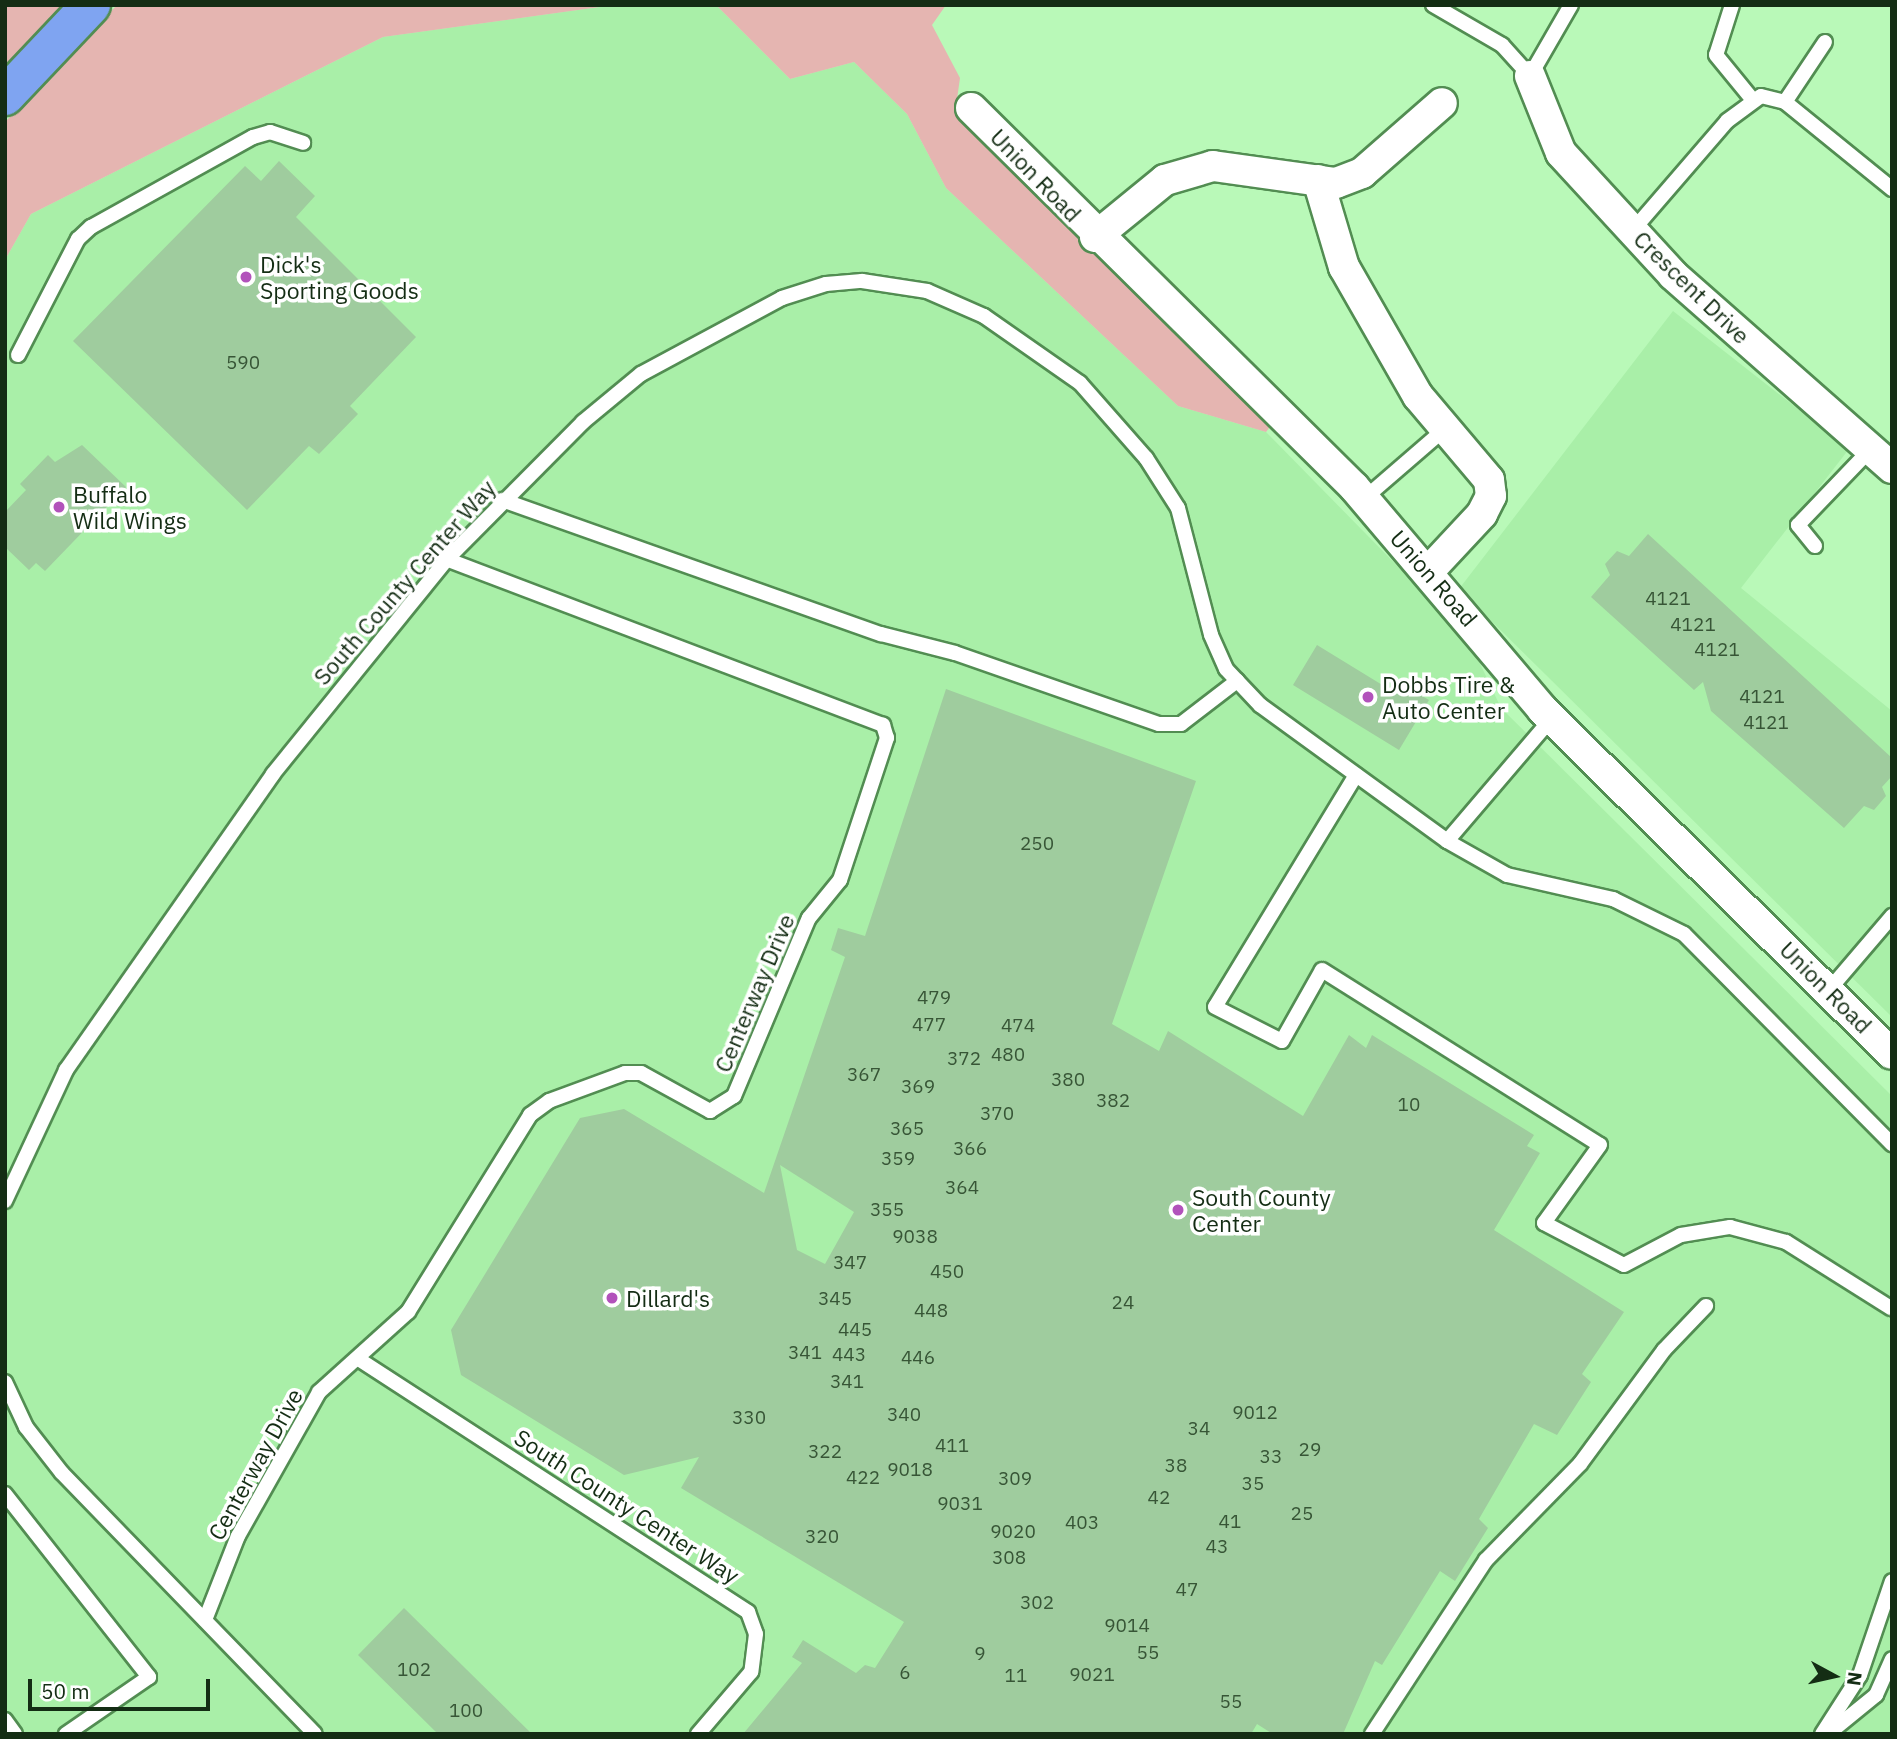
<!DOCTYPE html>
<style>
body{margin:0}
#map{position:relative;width:1897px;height:1739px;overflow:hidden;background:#b9f9b8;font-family:"IBM Plex Sans",sans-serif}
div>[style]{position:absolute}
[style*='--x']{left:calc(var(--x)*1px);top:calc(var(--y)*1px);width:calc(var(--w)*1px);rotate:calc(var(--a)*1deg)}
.built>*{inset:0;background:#a9efa8}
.green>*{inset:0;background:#e5b5b1}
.building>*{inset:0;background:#9fcc9e}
.roads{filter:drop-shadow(2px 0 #528d52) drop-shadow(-2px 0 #528d52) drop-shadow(0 2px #528d52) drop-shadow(0 -2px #528d52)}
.service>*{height:14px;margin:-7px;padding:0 7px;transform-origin:7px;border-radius:7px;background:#fff}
.minor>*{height:30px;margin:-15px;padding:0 15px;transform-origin:15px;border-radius:15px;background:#fff}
.motorway>*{height:38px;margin:-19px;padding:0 19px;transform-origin:19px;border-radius:19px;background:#7fa4f1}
.dots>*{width:19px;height:19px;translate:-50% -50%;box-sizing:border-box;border:4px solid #fff;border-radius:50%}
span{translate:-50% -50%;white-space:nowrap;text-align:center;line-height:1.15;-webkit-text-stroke:7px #fff;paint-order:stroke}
.number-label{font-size:19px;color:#375536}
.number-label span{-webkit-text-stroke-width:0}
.street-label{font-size:23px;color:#142d14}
.poi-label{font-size:23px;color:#142d14}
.left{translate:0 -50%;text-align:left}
.frame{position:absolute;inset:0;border:7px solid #142d14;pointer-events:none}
.north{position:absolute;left:1799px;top:1641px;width:70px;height:70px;-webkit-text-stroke:5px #fff;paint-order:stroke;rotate:98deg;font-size:19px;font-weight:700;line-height:28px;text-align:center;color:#142d14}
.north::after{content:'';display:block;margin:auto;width:24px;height:32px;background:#142d14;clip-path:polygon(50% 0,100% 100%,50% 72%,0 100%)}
.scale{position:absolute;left:28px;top:1679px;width:182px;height:32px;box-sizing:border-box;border:4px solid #142d14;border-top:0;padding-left:9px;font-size:21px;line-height:24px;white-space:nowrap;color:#142d14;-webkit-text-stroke:5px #fff;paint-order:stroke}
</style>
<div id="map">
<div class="built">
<div style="clip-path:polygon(614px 5px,716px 5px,790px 79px,854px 62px,907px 114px,946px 188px,1178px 406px,1266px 432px,1468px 638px,1501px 708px,1892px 1096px,1892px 1734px,5px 1734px,5px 260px,31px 214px,383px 37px)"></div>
<div style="clip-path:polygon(1673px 311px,1849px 449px,1741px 588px,1892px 711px,1892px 1017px,1459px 589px)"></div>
</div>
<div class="green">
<div style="clip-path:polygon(5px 5px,66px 5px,5px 69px)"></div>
<div style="clip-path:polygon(117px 5px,614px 5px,383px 37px,31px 214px,5px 260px,5px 122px)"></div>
<div style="clip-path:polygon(716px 5px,946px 5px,932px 25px,960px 78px,955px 113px,1272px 424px,1266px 432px,1178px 406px,946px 188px,907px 114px,854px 62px,790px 79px)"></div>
</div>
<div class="building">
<div style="clip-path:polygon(279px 161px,315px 196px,296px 217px,416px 337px,350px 406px,358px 414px,319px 454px,309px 446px,247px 510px,73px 341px,245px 166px,261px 181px)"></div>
<div style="clip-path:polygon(82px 445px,126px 487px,45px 571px,36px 563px,29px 570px,5px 547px,5px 512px,26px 490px,20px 484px,48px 455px,55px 462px)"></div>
<div style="clip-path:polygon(1648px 534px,1892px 758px,1892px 776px,1882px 787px,1886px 796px,1874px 810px,1864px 806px,1844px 828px,1711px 711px,1703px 682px,1694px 690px,1591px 597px,1610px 575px,1605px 564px,1617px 551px,1629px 556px)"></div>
<div style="clip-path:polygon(1317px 645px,1397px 694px,1403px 685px,1429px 700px,1399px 750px,1293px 685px)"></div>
<div style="clip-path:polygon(evenodd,946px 689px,1196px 781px,1112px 1024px,1159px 1051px,1168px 1031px,1303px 1116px,1349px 1035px,1366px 1048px,1372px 1035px,1534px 1135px,1527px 1146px,1540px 1153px,1494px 1230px,1624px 1312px,1582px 1374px,1591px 1382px,1557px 1435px,1534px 1424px,1479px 1519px,1488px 1528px,1455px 1581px,1440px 1571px,1382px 1665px,1375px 1661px,1343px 1734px,1273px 1734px,1257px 1724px,1251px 1734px,743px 1734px,802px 1663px,792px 1657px,803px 1640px,856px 1673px,865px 1665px,875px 1668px,904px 1622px,681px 1488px,699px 1457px,624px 1475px,461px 1375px,451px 1330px,580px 1118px,624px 1109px,764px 1193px,845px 957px,831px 950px,838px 928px,865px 936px,946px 689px,780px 1165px,854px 1212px,825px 1264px,797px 1250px,780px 1165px)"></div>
<div style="clip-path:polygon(404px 1608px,532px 1734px,438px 1734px,358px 1655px)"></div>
</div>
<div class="roads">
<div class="service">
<div style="--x:1433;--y:5;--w:80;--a:30.1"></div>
<div style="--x:1502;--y:45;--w:42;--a:47.9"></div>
<div style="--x:1530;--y:76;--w:82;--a:-60"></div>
<div style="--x:1732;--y:5;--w:52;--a:107.7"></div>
<div style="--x:1716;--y:55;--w:57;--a:50.7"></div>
<div style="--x:1785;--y:102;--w:72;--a:-56.3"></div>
<div style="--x:1633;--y:230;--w:144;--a:-49.2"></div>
<div style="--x:1727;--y:121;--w:42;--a:-36.3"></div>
<div style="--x:1761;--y:96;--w:25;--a:14"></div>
<div style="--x:1785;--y:102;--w:138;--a:39.1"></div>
<div style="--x:18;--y:355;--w:131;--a:-62.7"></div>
<div style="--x:78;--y:239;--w:18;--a:-43"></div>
<div style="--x:91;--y:227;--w:185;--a:-29.1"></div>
<div style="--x:253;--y:137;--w:18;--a:-16"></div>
<div style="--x:270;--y:132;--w:35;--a:18"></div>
<div style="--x:1365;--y:498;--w:108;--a:-40.9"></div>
<div style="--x:502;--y:500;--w:402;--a:19.5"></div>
<div style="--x:881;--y:634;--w:76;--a:14.4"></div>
<div style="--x:955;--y:653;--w:216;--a:19.2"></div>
<div style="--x:1159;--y:724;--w:22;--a:0"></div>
<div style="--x:1181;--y:724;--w:71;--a:-37.5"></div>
<div style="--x:1815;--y:546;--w:27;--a:-129"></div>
<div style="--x:1798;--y:525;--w:104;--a:-46.2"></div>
<div style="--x:1356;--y:775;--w:271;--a:121.3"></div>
<div style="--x:1215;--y:1007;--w:75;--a:26.9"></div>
<div style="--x:1282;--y:1041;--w:81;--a:-60.6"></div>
<div style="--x:1322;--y:970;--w:328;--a:32.2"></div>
<div style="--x:1600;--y:1145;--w:96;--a:125.7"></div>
<div style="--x:1544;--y:1223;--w:90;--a:27.7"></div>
<div style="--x:1624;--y:1265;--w:64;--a:-27.8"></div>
<div style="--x:1681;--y:1235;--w:50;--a:-9.3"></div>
<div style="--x:1730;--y:1227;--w:58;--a:15"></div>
<div style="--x:1786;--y:1242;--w:124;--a:32.2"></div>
<div style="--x:1447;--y:841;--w:69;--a:29.5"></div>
<div style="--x:1507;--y:875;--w:109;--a:12.8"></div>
<div style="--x:1613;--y:899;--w:79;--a:26.2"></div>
<div style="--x:1684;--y:934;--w:296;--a:45.3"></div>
<div style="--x:1828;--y:991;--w:99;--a:-49.5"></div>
<div style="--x:5;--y:1201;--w:145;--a:-65"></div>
<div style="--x:66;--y:1070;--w:361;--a:-55"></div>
<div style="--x:273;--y:774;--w:277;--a:-51"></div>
<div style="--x:447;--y:559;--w:193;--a:-45.2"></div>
<div style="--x:583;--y:422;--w:75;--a:-39.6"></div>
<div style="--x:641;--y:374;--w:160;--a:-28.3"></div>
<div style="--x:782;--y:298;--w:46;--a:-17.7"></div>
<div style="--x:826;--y:284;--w:36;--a:-5"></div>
<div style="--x:862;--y:281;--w:66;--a:8.7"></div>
<div style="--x:927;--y:291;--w:62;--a:23.7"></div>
<div style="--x:984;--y:316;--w:117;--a:34.9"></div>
<div style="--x:1080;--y:383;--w:100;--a:48.7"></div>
<div style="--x:1146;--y:458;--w:59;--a:57.4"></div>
<div style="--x:1178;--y:508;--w:131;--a:75.4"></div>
<div style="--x:1211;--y:635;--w:37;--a:66"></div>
<div style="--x:1226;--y:669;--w:50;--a:46.6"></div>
<div style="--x:1260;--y:705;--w:231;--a:36"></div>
<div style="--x:1447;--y:841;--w:162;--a:-49.5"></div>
<div style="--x:360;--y:1360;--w:463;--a:33"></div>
<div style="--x:748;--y:1612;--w:23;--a:70"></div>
<div style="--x:756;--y:1634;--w:38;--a:97"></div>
<div style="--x:751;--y:1672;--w:82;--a:130.5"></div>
<div style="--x:5;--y:1382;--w:50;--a:65"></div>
<div style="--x:26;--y:1427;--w:58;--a:52"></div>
<div style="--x:62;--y:1473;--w:363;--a:45.9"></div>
<div style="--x:5;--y:1494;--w:233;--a:51.8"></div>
<div style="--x:149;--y:1677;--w:101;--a:145.5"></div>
<div style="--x:205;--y:1620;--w:90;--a:-68.6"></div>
<div style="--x:238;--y:1536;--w:165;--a:-60.6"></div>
<div style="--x:319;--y:1392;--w:120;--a:-42"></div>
<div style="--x:408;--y:1312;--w:232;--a:-58.2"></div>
<div style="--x:530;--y:1115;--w:24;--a:-36"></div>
<div style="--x:549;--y:1101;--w:81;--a:-20.2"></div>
<div style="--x:625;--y:1073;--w:16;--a:0"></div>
<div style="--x:641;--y:1073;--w:79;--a:28.8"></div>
<div style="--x:710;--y:1111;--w:28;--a:-32"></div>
<div style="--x:734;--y:1096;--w:193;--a:-67.2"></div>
<div style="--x:809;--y:918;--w:49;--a:-50.8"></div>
<div style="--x:840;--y:880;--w:150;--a:-71.7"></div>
<div style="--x:887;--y:738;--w:14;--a:-107"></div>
<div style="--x:883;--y:725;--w:467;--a:-159.2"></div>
<div style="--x:5;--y:1720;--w:17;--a:54"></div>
<div style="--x:1372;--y:1734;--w:208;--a:-56.8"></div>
<div style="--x:1486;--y:1560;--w:134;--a:-45.6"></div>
<div style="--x:1580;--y:1464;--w:142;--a:-53.6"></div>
<div style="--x:1664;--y:1350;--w:61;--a:-46.3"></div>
<div style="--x:1822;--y:1734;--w:70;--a:-57.2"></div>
<div style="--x:1860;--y:1675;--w:99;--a:-71.2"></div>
<div style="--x:1828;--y:1734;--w:62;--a:-39.1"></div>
<div style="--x:1876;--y:1695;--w:39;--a:-66"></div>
</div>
<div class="minor">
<div style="--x:1530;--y:76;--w:83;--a:68.1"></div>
<div style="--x:1561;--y:153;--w:166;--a:47.4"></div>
<div style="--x:1673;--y:275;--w:292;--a:41.4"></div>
<div style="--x:971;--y:108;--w:539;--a:44.7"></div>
<div style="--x:1354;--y:487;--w:291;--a:49.7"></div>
<div style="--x:1542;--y:709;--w:491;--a:44.6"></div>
<div style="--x:1318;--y:180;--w:91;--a:73.4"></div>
<div style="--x:1344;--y:267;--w:149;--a:60.2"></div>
<div style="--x:1418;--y:396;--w:110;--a:49.8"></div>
<div style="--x:1489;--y:480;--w:16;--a:83"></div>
<div style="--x:1491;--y:496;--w:20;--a:117"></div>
<div style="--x:1482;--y:514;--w:79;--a:133"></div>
<div style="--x:1095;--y:237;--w:90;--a:-39.2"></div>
<div style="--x:1165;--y:180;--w:50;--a:-16.3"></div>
<div style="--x:1213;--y:166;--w:124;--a:7.9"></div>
<div style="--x:1336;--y:183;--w:28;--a:-21"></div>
<div style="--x:1362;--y:173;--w:106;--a:-41.2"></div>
</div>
<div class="motorway">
<div style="--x:5;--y:96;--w:125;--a:-46.6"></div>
</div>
</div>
<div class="dots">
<div style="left:246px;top:277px;background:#b252bb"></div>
<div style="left:59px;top:507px;background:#b252bb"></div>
<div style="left:1368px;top:697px;background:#b252bb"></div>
<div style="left:1178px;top:1210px;background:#b252bb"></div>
<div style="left:612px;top:1298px;background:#b252bb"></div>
</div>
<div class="number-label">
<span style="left:243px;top:363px">590</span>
<span style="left:1668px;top:599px">4121</span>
<span style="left:1693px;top:625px">4121</span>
<span style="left:1717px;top:650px">4121</span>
<span style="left:1762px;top:697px">4121</span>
<span style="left:1766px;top:723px">4121</span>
<span style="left:1037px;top:844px">250</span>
<span style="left:934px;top:998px">479</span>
<span style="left:929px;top:1025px">477</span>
<span style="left:1018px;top:1026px">474</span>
<span style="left:1008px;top:1055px">480</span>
<span style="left:964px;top:1059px">372</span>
<span style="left:864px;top:1075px">367</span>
<span style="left:1068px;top:1080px">380</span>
<span style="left:918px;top:1087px">369</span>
<span style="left:1113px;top:1101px">382</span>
<span style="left:1409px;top:1105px">10</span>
<span style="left:997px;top:1114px">370</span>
<span style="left:907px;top:1129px">365</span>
<span style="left:970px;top:1149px">366</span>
<span style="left:898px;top:1159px">359</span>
<span style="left:962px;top:1188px">364</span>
<span style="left:887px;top:1210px">355</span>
<span style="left:915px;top:1237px">9038</span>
<span style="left:850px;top:1263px">347</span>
<span style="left:947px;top:1272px">450</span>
<span style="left:835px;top:1299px">345</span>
<span style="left:1123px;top:1303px">24</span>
<span style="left:931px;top:1311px">448</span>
<span style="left:855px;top:1330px">445</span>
<span style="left:805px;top:1353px">341</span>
<span style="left:849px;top:1355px">443</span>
<span style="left:918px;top:1358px">446</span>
<span style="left:847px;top:1382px">341</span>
<span style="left:1255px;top:1413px">9012</span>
<span style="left:904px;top:1415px">340</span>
<span style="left:749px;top:1418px">330</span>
<span style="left:1199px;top:1429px">34</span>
<span style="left:952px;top:1446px">411</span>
<span style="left:1310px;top:1450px">29</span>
<span style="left:825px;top:1452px">322</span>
<span style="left:1271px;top:1457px">33</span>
<span style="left:1176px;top:1466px">38</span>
<span style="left:910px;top:1470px">9018</span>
<span style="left:863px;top:1478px">422</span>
<span style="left:1015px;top:1479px">309</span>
<span style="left:1253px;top:1484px">35</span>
<span style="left:1159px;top:1498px">42</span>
<span style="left:960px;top:1504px">9031</span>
<span style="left:1302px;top:1514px">25</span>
<span style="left:1230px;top:1522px">41</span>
<span style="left:1082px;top:1523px">403</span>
<span style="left:1013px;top:1532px">9020</span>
<span style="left:822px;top:1537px">320</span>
<span style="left:1217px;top:1547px">43</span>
<span style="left:1009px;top:1558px">308</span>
<span style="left:1187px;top:1590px">47</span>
<span style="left:1037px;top:1603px">302</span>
<span style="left:1127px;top:1626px">9014</span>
<span style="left:1148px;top:1653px">55</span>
<span style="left:980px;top:1654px">9</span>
<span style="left:414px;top:1670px">102</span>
<span style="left:905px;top:1673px">6</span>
<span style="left:1092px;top:1675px">9021</span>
<span style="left:1016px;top:1676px">11</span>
<span style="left:1231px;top:1702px">55</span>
<span style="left:466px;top:1711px">100</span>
</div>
<div class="street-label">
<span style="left:1036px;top:175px;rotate:46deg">Union Road</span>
<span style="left:1692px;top:287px;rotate:44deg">Crescent Drive</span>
<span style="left:1434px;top:578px;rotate:49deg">Union Road</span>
<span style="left:404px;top:582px;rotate:-49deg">South County Center Way</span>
<span style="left:1826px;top:987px;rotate:45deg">Union Road</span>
<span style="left:754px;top:993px;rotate:-67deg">Centerway Drive</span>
<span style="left:255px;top:1464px;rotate:-61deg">Centerway Drive</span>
<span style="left:627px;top:1506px;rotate:33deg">South County Center Way</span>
</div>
<div class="poi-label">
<span class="left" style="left:260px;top:277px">Dick's<br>Sporting Goods</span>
<span class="left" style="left:73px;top:507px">Buffalo<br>Wild Wings</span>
<span class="left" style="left:1382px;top:697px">Dobbs Tire &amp;<br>Auto Center</span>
<span class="left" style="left:1192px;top:1210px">South County<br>Center</span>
<span class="left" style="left:626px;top:1298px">Dillard's</span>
</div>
<div class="frame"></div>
<div class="north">N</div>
<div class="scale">50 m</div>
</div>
